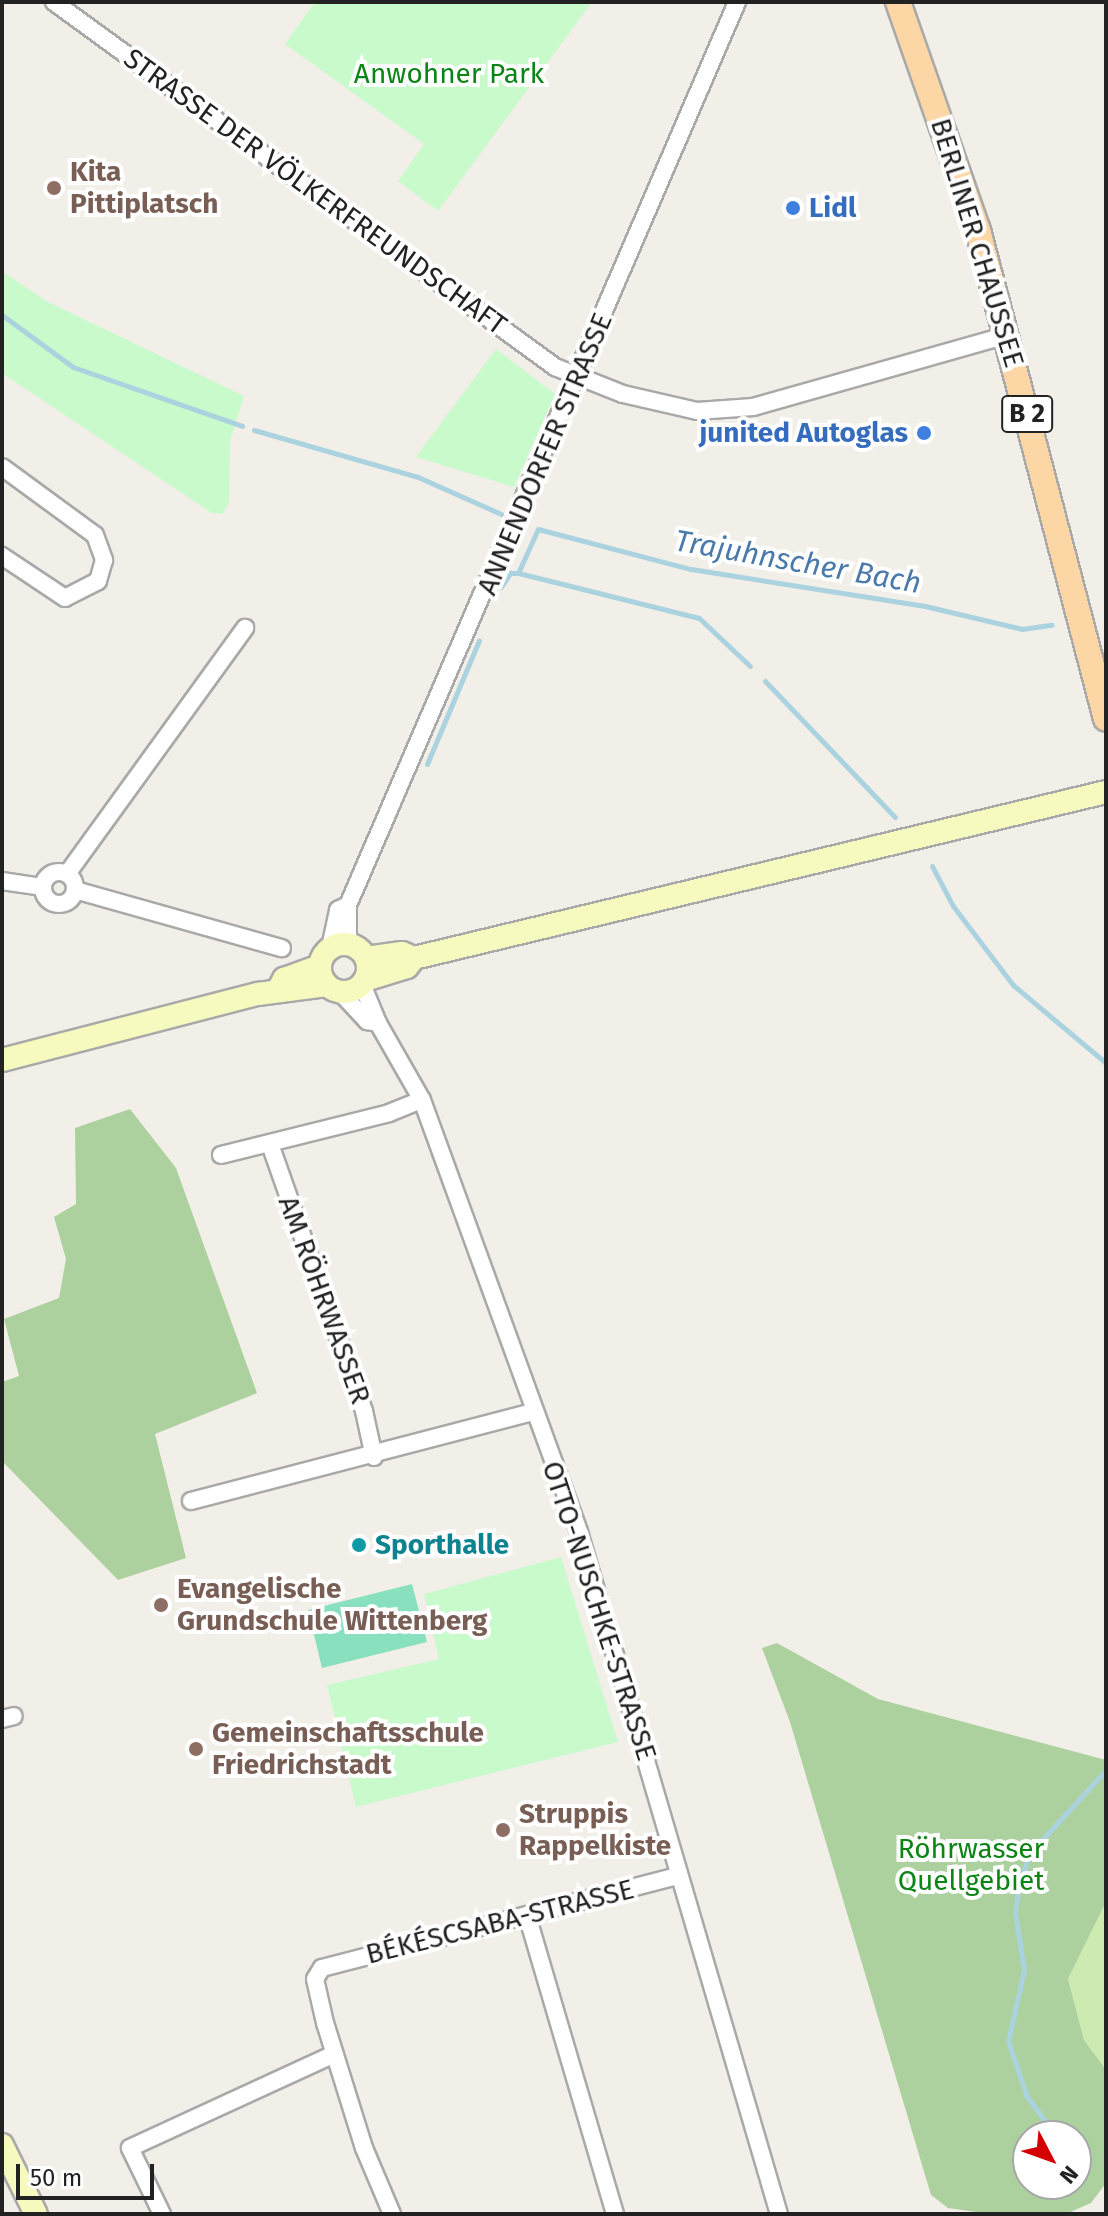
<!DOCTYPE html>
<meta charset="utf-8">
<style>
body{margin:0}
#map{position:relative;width:1108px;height:2216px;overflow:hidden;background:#f2efe9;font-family:"Fira Sans",sans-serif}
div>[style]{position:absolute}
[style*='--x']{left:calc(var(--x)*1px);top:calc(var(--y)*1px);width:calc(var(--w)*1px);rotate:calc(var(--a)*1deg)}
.grass>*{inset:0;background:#cdebb0}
.forest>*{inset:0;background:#add19e}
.park>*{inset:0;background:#c8facc}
.pitch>*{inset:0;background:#88e0be}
.stream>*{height:5px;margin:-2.5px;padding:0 2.5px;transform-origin:2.5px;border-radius:2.5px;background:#aad3df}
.roads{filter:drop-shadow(2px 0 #a9a9a9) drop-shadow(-2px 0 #a9a9a9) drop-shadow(0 2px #a9a9a9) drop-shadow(0 -2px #a9a9a9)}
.street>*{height:16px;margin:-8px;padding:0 8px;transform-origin:8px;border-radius:8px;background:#fff}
.street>.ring{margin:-8px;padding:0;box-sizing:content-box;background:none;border:16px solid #fff;border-radius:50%}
.secondary>*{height:22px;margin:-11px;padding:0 11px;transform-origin:11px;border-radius:11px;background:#f7fabf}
.secondary>.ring{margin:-11px;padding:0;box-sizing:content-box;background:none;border:22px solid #f7fabf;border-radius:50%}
.primary>*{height:24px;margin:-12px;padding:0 12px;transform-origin:12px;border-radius:12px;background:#fcd6a4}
.dots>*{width:22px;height:22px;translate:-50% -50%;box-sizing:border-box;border:4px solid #fff;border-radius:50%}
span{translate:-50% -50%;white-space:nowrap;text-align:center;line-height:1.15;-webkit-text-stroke:8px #fff;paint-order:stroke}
.shield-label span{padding:2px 6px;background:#fff;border:2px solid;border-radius:6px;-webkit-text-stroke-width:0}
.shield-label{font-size:26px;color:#222;font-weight:700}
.park-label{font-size:28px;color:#0c8416}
.education-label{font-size:28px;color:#785e54;font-weight:700}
.left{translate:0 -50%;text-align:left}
.street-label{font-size:28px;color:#222}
.shop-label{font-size:28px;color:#366cbe;font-weight:700}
.right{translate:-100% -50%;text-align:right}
.culture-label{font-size:28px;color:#0d838f;font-weight:700}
.water-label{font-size:30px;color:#4a7aab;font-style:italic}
.frame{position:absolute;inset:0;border:4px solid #222;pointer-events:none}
.north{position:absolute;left:1012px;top:2120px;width:80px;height:80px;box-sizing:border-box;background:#fff;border:2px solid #a7a7a7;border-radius:50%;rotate:131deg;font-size:22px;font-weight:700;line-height:32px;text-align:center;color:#222}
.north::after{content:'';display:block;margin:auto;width:28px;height:36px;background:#d40000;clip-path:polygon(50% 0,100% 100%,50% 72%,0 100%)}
.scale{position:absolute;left:16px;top:2164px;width:138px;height:36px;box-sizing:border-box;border:4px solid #222;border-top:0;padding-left:10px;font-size:24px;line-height:28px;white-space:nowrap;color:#222;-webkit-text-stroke:6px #fff;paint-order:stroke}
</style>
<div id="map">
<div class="grass">
<div style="clip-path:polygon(1106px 1902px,1106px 2121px,1101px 2110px,1104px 2067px,1084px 2040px,1068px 1979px)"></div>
</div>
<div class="forest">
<div style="clip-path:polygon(130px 1109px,176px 1168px,257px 1393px,155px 1434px,186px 1558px,118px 1580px,3px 1462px,2px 1382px,19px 1376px,4px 1319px,59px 1298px,66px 1259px,54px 1217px,76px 1204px,75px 1128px)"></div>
<div style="clip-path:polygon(evenodd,777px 1643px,878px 1699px,1106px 1760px,1106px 1902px,1068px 1979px,1084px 2040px,1104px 2067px,1106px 2183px,1091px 2203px,1066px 2214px,990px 2214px,948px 2208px,931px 2195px,790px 1722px,762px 1648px,777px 1643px,1028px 2136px,1076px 2136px,1076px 2184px,1028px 2184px,1028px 2136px)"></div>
</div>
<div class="park">
<div style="clip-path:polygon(315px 2px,592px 2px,438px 211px,398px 181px,424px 144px,285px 44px)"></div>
<div style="clip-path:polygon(2px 271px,46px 301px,244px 396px,230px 441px,229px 503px,223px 514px,212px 513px,2px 373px)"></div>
<div style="clip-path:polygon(496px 349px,555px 394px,514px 487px,416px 457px)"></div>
<div style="clip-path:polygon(561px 1557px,618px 1742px,356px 1807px,327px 1685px,439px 1659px,424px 1594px)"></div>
</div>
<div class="pitch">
<div style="clip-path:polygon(412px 1584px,427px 1642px,322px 1668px,308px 1610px)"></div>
</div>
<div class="stream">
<div style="--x:2;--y:315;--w:88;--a:36.2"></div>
<div style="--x:73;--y:367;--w:179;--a:19.2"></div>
<div style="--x:254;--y:430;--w:171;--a:16"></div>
<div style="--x:418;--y:477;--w:91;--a:24"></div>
<div style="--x:501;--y:587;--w:17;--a:-57"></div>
<div style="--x:510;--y:573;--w:8;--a:0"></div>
<div style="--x:750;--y:666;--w:70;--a:-136.7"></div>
<div style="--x:699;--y:618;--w:187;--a:-166"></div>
<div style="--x:518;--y:573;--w:48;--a:-65.6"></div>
<div style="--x:538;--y:529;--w:158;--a:14.7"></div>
<div style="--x:691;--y:569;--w:237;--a:9"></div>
<div style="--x:925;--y:606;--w:100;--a:13.3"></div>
<div style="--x:1022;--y:629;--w:30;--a:-8"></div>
<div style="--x:765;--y:681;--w:188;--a:46.3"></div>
<div style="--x:427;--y:764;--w:134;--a:-67.2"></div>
<div style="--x:932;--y:866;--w:45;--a:62.3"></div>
<div style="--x:953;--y:906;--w:99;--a:52.8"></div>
<div style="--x:1013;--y:985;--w:121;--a:40"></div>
<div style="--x:1046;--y:2122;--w:31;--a:-127"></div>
<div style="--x:1027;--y:2097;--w:59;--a:-108.7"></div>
<div style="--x:1008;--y:2041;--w:73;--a:-77.3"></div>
<div style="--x:1024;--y:1970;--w:59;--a:-98.8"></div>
<div style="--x:1015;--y:1912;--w:22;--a:-82"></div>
<div style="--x:1018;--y:1890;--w:38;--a:-73"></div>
<div style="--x:1029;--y:1854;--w:114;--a:-47.5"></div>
</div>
<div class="roads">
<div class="street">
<div style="--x:54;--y:2;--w:620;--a:36.07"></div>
<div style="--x:555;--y:367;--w:73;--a:21.7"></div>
<div style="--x:623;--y:394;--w:76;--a:12.9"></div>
<div style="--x:697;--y:411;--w:56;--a:-4.1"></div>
<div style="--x:753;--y:407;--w:264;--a:-15.8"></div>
<div style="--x:2;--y:467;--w:115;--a:36.2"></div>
<div style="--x:95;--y:535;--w:27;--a:70"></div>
<div style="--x:104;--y:560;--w:22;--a:106"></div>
<div style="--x:98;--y:581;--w:37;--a:153"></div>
<div style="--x:65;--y:598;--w:76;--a:-146.3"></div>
<div class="ring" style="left:43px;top:872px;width:16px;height:16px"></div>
<div style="--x:67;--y:874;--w:304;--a:-54.1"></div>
<div style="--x:2;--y:881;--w:40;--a:8.5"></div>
<div style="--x:75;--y:890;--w:215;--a:15.7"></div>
<div style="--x:348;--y:905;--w:983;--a:-66.69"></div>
<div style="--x:348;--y:944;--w:39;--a:-90"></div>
<div style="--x:330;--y:948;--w:39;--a:-78"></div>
<div style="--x:338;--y:910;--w:11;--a:-27"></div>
<div style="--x:362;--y:984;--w:42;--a:67.7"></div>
<div style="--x:378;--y:1023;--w:89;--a:60.3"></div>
<div style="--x:422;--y:1100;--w:460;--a:70"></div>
<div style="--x:579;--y:1532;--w:711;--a:73.66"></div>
<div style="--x:340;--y:992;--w:40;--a:47"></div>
<div style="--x:367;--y:1021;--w:11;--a:10"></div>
<div style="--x:270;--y:1144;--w:283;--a:70.6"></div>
<div style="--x:364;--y:1411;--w:47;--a:77.7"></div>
<div style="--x:221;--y:1155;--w:173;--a:-14"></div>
<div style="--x:389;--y:1113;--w:35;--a:-22"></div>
<div style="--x:191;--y:1501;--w:352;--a:-14.6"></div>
<div style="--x:2;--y:1719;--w:12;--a:-14"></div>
<div style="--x:527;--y:1915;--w:312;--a:73.6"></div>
<div style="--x:162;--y:2214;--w:73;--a:-115.9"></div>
<div style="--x:130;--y:2148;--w:225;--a:-24.7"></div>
<div style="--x:392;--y:2214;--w:72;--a:-113"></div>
<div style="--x:364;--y:2148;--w:131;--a:-107.3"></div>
<div style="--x:325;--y:2023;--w:45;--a:-102.8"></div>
<div style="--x:315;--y:1979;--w:13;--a:-58"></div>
<div style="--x:322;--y:1968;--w:369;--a:-14.5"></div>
</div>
<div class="secondary">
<div class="ring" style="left:320px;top:944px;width:26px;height:26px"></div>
<div style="--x:366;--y:958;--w:36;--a:-8"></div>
<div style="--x:402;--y:953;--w:13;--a:23"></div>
<div style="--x:414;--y:958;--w:712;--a:-13.49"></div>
<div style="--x:365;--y:980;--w:44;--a:-17.2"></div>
<div style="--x:407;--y:967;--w:11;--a:-52"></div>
<div style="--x:278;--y:990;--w:13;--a:-61"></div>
<div style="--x:284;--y:979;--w:37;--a:-20"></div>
<div style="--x:2;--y:1060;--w:264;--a:-14.5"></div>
<div style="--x:258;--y:994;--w:69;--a:-7.5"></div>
<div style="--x:2;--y:2145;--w:77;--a:63.8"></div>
</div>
<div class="primary">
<div style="--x:898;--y:2;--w:242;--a:70.7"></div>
<div style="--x:978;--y:230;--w:505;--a:75.33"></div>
</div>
</div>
<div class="dots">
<div style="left:54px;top:188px;background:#8d6e63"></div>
<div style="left:793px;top:208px;background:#3f7fe0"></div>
<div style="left:924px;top:433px;background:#3f7fe0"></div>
<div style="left:359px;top:1545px;background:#0f9aa8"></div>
<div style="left:161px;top:1605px;background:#8d6e63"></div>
<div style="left:196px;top:1749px;background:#8d6e63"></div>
<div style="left:503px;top:1830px;background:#8d6e63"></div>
</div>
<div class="shield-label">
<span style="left:1027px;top:414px">B 2</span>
</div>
<div class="park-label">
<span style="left:449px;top:74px">Anwohner Park</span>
<span style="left:971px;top:1865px">Röhrwasser<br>Quellgebiet</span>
</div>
<div class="education-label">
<span class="left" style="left:70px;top:188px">Kita<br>Pittiplatsch</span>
<span class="left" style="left:177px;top:1605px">Evangelische<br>Grundschule Wittenberg</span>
<span class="left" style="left:212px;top:1749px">Gemeinschaftsschule<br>Friedrichstadt</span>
<span class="left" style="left:519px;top:1830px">Struppis<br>Rappelkiste</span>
</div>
<div class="street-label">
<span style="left:315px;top:192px;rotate:36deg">STRASSE DER VÖLKERFREUNDSCHAFT</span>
<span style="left:977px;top:243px;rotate:73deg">BERLINER CHAUSSEE</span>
<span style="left:545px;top:454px;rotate:-67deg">ANNENDORFER STRASSE</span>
<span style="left:324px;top:1300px;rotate:70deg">AM RÖHRWASSER</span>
<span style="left:599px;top:1611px;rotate:72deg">OTTO-NUSCHKE-STRASSE</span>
<span style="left:500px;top:1922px;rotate:-14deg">BÉKÉSCSABA-STRASSE</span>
</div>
<div class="shop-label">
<span class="left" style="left:809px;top:208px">Lidl</span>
<span class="right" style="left:908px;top:433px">junited Autoglas</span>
</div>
<div class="culture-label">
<span class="left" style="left:375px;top:1545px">Sporthalle</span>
</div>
<div class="water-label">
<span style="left:798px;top:562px;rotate:10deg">Trajuhnscher Bach</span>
</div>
<div class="frame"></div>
<div class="north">N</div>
<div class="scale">50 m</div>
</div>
